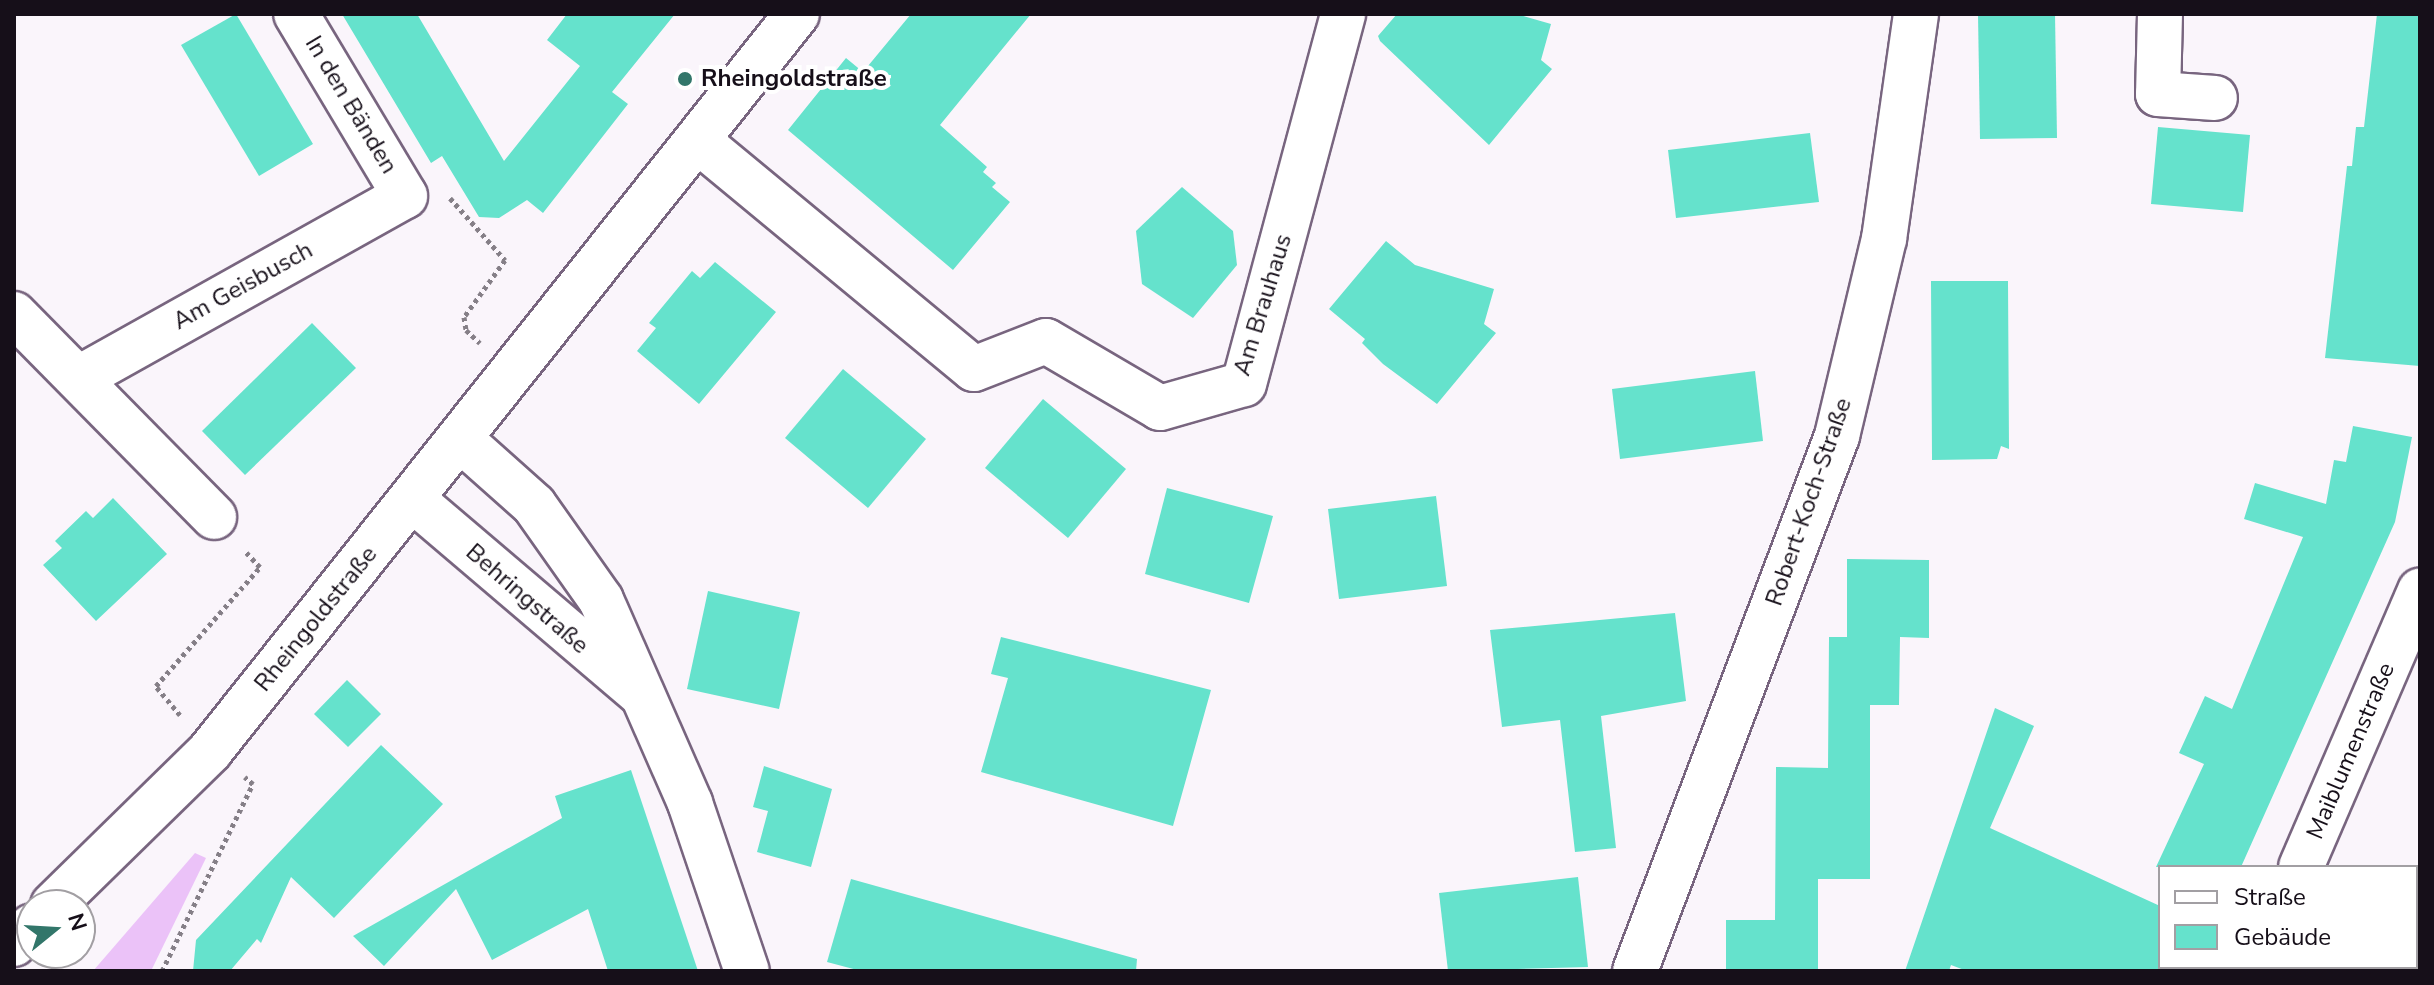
<!DOCTYPE html>
<meta charset="utf-8">
<style>
body{margin:0}
#map{position:relative;width:2434px;height:985px;overflow:hidden;background:#faf5fb;font-family:"Nunito Sans",sans-serif}
div>[style]{position:absolute}
[style*='--x']{left:calc(var(--x)*1px);top:calc(var(--y)*1px);width:calc(var(--w)*1px);rotate:calc(var(--a)*1deg)}
.green>*{inset:0;background:#ebc2f8}
.building>*{inset:0;background:#65e2cc}
.path>*{height:5px;margin-top:-2.5px;transform-origin:0;background:repeating-linear-gradient(90deg,#857f87 0 4px,transparent 0 8px)}
.roads{filter:drop-shadow(2px 0 #78657f) drop-shadow(-2px 0 #78657f) drop-shadow(0 2px #78657f) drop-shadow(0 -2px #78657f)}
.minor>*{height:44px;margin:-22px;padding:0 22px;transform-origin:22px;border-radius:22px;background:#fff}
.dots>*{width:22px;height:22px;translate:-50% -50%;box-sizing:border-box;border:4px solid #fff;border-radius:50%}
span{translate:-50% -50%;white-space:nowrap;text-align:center;line-height:1.15;-webkit-text-stroke:8px #fff;paint-order:stroke}
.poi-label{font-size:24px;color:#160f19;font-weight:700}
.left{translate:0 -50%;text-align:left}
.street-label{font-size:24px;color:#160f19}
.frame{position:absolute;inset:0;border:16px solid #160f19;pointer-events:none}
.legend{position:absolute;left:2158px;top:865px;width:260px;height:104px;box-sizing:border-box;background:#fff;border:2px solid #a29fa3;margin:0;padding:10px 14px;list-style:none;font-size:24px;color:#160f19}
.legend li{display:flex;align-items:center;gap:16px;height:40px}
.legend b{width:40px;border:2px solid #a29fa3}
.north{position:absolute;left:16px;top:889px;width:80px;height:80px;box-sizing:border-box;background:#fff;border:2px solid #a29fa3;border-radius:50%;rotate:72deg;font-size:22px;font-weight:700;line-height:32px;text-align:center;color:#160f19}
.north::after{content:'';display:block;margin:auto;width:28px;height:36px;background:#32766a;clip-path:polygon(50% 0,100% 100%,50% 72%,0 100%)}
</style>
<div id="map">
<div class="green">
<div style="clip-path:polygon(195px 853px,206px 858px,151px 971px,93px 971px)"></div>
</div>
<div class="building">
<div style="clip-path:polygon(236px 14px,313px 144px,259px 176px,181px 45px)"></div>
<div style="clip-path:polygon(342px 14px,417px 14px,504px 161px,580px 66px,547px 40px,567px 14px,675px 14px,612px 92px,628px 104px,543px 213px,527px 200px,499px 218px,479px 217px,442px 156px,431px 163px)"></div>
<div style="clip-path:polygon(911px 14px,1031px 14px,940px 125px,987px 167px,983px 172px,996px 183px,992px 187px,1010px 202px,953px 270px,788px 130px,846px 58px,863px 72px)"></div>
<div style="clip-path:polygon(1397px 14px,1516px 14px,1551px 24px,1541px 60px,1552px 69px,1489px 145px,1380px 41px,1378px 36px)"></div>
<div style="clip-path:polygon(1978px 14px,2055px 14px,2057px 138px,1980px 139px)"></div>
<div style="clip-path:polygon(2377px 14px,2420px 14px,2420px 366px,2325px 358px,2347px 166px,2352px 166px,2356px 127px,2364px 127px)"></div>
<div style="clip-path:polygon(2158px 127px,2250px 135px,2243px 212px,2151px 204px)"></div>
<div style="clip-path:polygon(1810px 133px,1819px 202px,1676px 218px,1668px 150px)"></div>
<div style="clip-path:polygon(1182px 187px,1233px 231px,1237px 265px,1193px 318px,1142px 284px,1136px 231px)"></div>
<div style="clip-path:polygon(1386px 241px,1415px 265px,1494px 289px,1484px 324px,1496px 333px,1437px 404px,1383px 364px,1362px 343px,1365px 339px,1329px 309px)"></div>
<div style="clip-path:polygon(715px 262px,776px 312px,699px 404px,637px 351px,656px 328px,649px 323px,692px 271px,700px 278px)"></div>
<div style="clip-path:polygon(1931px 281px,2008px 281px,2009px 449px,2001px 446px,1997px 459px,1932px 460px)"></div>
<div style="clip-path:polygon(312px 323px,356px 368px,245px 475px,202px 431px)"></div>
<div style="clip-path:polygon(843px 369px,926px 439px,868px 508px,785px 438px)"></div>
<div style="clip-path:polygon(1755px 371px,1763px 441px,1620px 459px,1612px 389px)"></div>
<div style="clip-path:polygon(1043px 399px,1126px 469px,1068px 538px,985px 468px)"></div>
<div style="clip-path:polygon(2353px 426px,2412px 437px,2395px 522px,2241px 867px,2156px 867px,2204px 764px,2179px 753px,2205px 696px,2232px 709px,2303px 537px,2244px 519px,2255px 483px,2326px 504px,2334px 460px,2346px 462px)"></div>
<div style="clip-path:polygon(1167px 488px,1273px 516px,1249px 603px,1145px 574px)"></div>
<div style="clip-path:polygon(1436px 496px,1447px 586px,1339px 599px,1328px 509px)"></div>
<div style="clip-path:polygon(113px 498px,167px 554px,96px 621px,43px 565px,62px 548px,55px 541px,86px 511px,93px 518px)"></div>
<div style="clip-path:polygon(1847px 559px,1929px 560px,1929px 638px,1900px 637px,1899px 705px,1870px 705px,1870px 879px,1818px 879px,1818px 971px,1726px 971px,1726px 920px,1775px 920px,1776px 767px,1828px 768px,1829px 637px,1847px 637px)"></div>
<div style="clip-path:polygon(708px 591px,800px 612px,779px 709px,687px 689px)"></div>
<div style="clip-path:polygon(1675px 613px,1686px 701px,1601px 716px,1616px 848px,1575px 852px,1560px 720px,1502px 727px,1490px 630px)"></div>
<div style="clip-path:polygon(1001px 637px,1211px 690px,1173px 826px,981px 772px,1008px 678px,991px 674px)"></div>
<div style="clip-path:polygon(347px 680px,381px 714px,348px 747px,314px 714px)"></div>
<div style="clip-path:polygon(1995px 708px,2034px 726px,1990px 828px,2160px 906px,2160px 971px,1967px 971px,1951px 965px,1949px 971px,1905px 971px)"></div>
<div style="clip-path:polygon(381px 745px,443px 804px,334px 918px,291px 877px,261px 943px,257px 939px,230px 971px,193px 971px,196px 940px)"></div>
<div style="clip-path:polygon(764px 766px,832px 789px,811px 867px,757px 852px,768px 811px,753px 807px)"></div>
<div style="clip-path:polygon(631px 770px,698px 971px,608px 971px,588px 909px,492px 960px,456px 889px,384px 966px,353px 936px,562px 818px,555px 796px)"></div>
<div style="clip-path:polygon(1578px 877px,1588px 967px,1448px 971px,1439px 893px)"></div>
<div style="clip-path:polygon(851px 879px,1137px 959px,1136px 971px,861px 971px,827px 962px)"></div>
</div>
<div class="path">
<div style="--x:450;--y:198;--w:83;--a:48.4"></div>
<div style="--x:505;--y:260;--w:70;--a:125.7"></div>
<div style="--x:464;--y:317;--w:13;--a:81"></div>
<div style="--x:466;--y:330;--w:19;--a:43"></div>
<div style="--x:180;--y:715;--w:38;--a:-130"></div>
<div style="--x:156;--y:686;--w:158;--a:-48.8"></div>
<div style="--x:260;--y:567;--w:23;--a:-133"></div>
<div style="--x:162;--y:971;--w:208;--a:-64.1"></div>
<div style="--x:253;--y:784;--w:11;--a:-139"></div>
</div>
<div class="roads">
<div class="minor">
<div style="--x:2160;--y:14;--w:80;--a:91.4"></div>
<div style="--x:2158;--y:94;--w:57;--a:4"></div>
<div style="--x:697;--y:140;--w:359;--a:39.6"></div>
<div style="--x:974;--y:369;--w:77;--a:-21.3"></div>
<div style="--x:1046;--y:341;--w:132;--a:30.4"></div>
<div style="--x:1160;--y:408;--w:87;--a:-15.9"></div>
<div style="--x:1244;--y:384;--w:383;--a:-75"></div>
<div style="--x:14;--y:314;--w:285;--a:45.4"></div>
<div style="--x:81;--y:377;--w:371;--a:-29.2"></div>
<div style="--x:405;--y:196;--w:212;--a:-120.9"></div>
<div style="--x:460;--y:439;--w:99;--a:41.7"></div>
<div style="--x:534;--y:505;--w:116;--a:54.8"></div>
<div style="--x:601;--y:600;--w:222;--a:66.3"></div>
<div style="--x:690;--y:803;--w:177;--a:71.3"></div>
<div style="--x:412;--y:499;--w:298;--a:40.4"></div>
<div style="--x:2301;--y:867;--w:301;--a:-66.7"></div>
<div style="--x:53;--y:905;--w:220;--a:-44.4"></div>
<div style="--x:210;--y:751;--w:942;--a:-51.46"></div>
<div style="--x:14;--y:944;--w:25;--a:-45"></div>
<div style="--x:1635;--y:971;--w:572;--a:-69.31"></div>
<div style="--x:1837;--y:436;--w:203;--a:-76.6"></div>
<div style="--x:1884;--y:239;--w:227;--a:-81.9"></div>
<div style="--x:2256;--y:971;--w:4;--a:-63"></div>
</div>
</div>
<div class="dots">
<div style="left:685px;top:79px;background:#32766a"></div>
</div>
<div class="poi-label">
<span class="left" style="left:701px;top:79px">Rheingoldstraße</span>
</div>
<div class="street-label">
<span style="left:351px;top:105px;rotate:59deg">In den Bänden</span>
<span style="left:243px;top:286px;rotate:-29deg">Am Geisbusch</span>
<span style="left:1263px;top:305px;rotate:-73deg">Am Brauhaus</span>
<span style="left:1809px;top:502px;rotate:-71deg">Robert-Koch-Straße</span>
<span style="left:527px;top:599px;rotate:41deg">Behringstraße</span>
<span style="left:316px;top:619px;rotate:-51deg">Rheingoldstraße</span>
<span style="left:2351px;top:751px;rotate:-67deg">Maiblumenstraße</span>
</div>
<div class="frame"></div>
<ul class="legend">
<li><b style="height:10px;background:#fff"></b>Straße</li>
<li><b style="height:22px;background:#65e2cc"></b>Gebäude</li>
</ul>
<div class="north">N</div>
</div>
